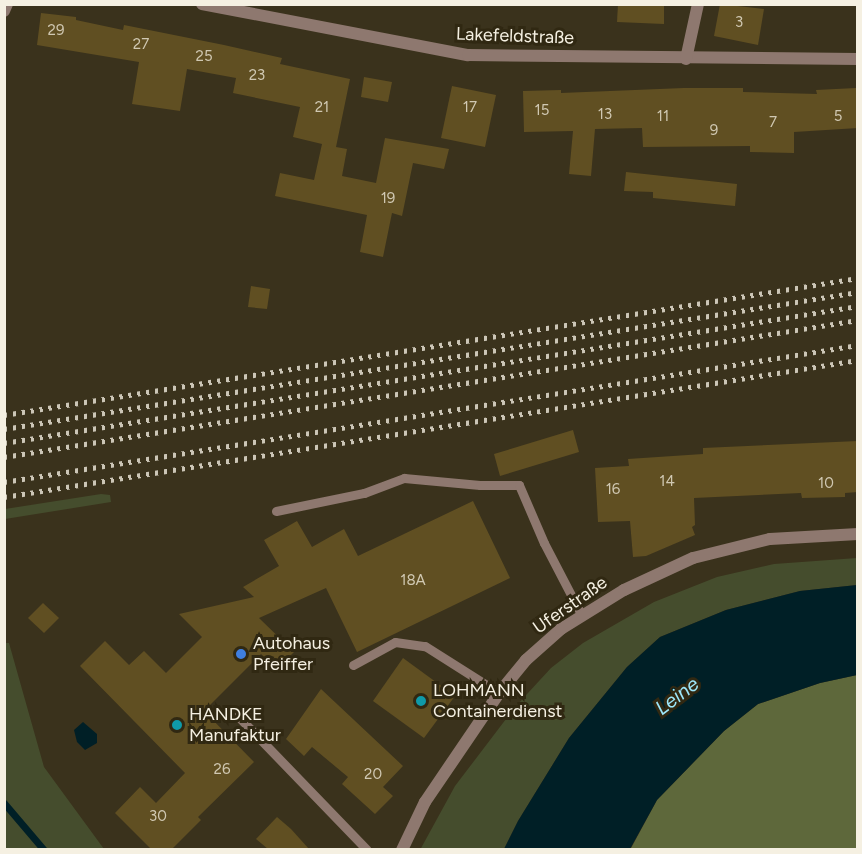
<!DOCTYPE html>
<meta charset="utf-8">
<style>
body{margin:0}
#map{position:relative;width:862px;height:854px;overflow:hidden;background:#3a321c;font-family:Figtree,sans-serif}
div>[style]{position:absolute}
[style*='--x']{left:calc(var(--x)*1px);top:calc(var(--y)*1px);width:calc(var(--w)*1px);rotate:calc(var(--a)*1deg)}
.green>*{inset:0;background:#454d2d}
.forest>*{inset:0;background:#5e683b}
.water>*{inset:0;background:#001f26}
.stream>*{height:7px;margin:-3.5px;padding:0 3.5px;transform-origin:3.5px;border-radius:3.5px;background:#001f26}
.building>*{inset:0;background:#604f22}
.lane>*{height:9px;margin:-4.5px;padding:0 4.5px;transform-origin:4.5px;border-radius:4.5px;background:#8e786f}
.street>*{height:12px;margin:-6px;padding:0 6px;transform-origin:6px;border-radius:6px;background:#8e786f}
.rail>*{height:4.5px;margin-top:-2.25px;transform-origin:0;background:repeating-linear-gradient(90deg,#ccc6b7 0 3px,transparent 0 9px)}
.dots>*{width:16px;height:16px;translate:-50% -50%;box-sizing:border-box;border:3px solid #302812;border-radius:50%}
span{translate:-50% -50%;white-space:nowrap;text-align:center;line-height:1.15;-webkit-text-stroke:6px #302812;paint-order:stroke}
.number-label{font-size:15px;color:#d0c8b2}
.number-label span{-webkit-text-stroke-width:0}
.street-label{font-size:18px;color:#f5f0e2}
.poi-label{font-size:18px;color:#f5f0e2}
.left{translate:0 -50%;text-align:left}
.water-label{font-size:20px;color:#9de7fa;font-style:italic}
.frame{position:absolute;inset:0;border:6px solid #f5f0e2;pointer-events:none}
</style>
<div id="map">
<div class="green">
<div style="clip-path:polygon(101px 494px,110px 495px,111px 502px,5px 519px,5px 509px)"></div>
<div style="clip-path:polygon(857px 558px,857px 585px,800px 591px,726px 610px,660px 637px,627px 667px,569px 738px,518px 821px,504px 849px,420px 850px,455px 786px,516px 706px,551px 668px,583px 643px,654px 602px,717px 577px,774px 564px)"></div>
<div style="clip-path:polygon(5px 643px,9px 643px,44px 767px,104px 849px,5px 849px)"></div>
</div>
<div class="forest">
<div style="clip-path:polygon(857px 675px,857px 849px,630px 850px,657px 800px,724px 731px,758px 704px,820px 683px)"></div>
</div>
<div class="water">
<div style="clip-path:polygon(857px 585px,857px 675px,820px 683px,758px 704px,724px 731px,657px 800px,630px 849px,504px 849px,518px 821px,569px 738px,627px 667px,660px 637px,726px 610px,800px 591px)"></div>
<div style="clip-path:polygon(83px 722px,97px 734px,97px 743px,85px 750px,77px 742px,74px 730px)"></div>
</div>
<div class="stream">
<div style="--x:4;--y:803;--w:62;--a:49.6"></div>
</div>
<div class="building">
<div style="clip-path:polygon(618px 4px,664px 4px,664px 24px,617px 22px)"></div>
<div style="clip-path:polygon(720px 4px,764px 9px,758px 45px,714px 36px)"></div>
<div style="clip-path:polygon(41px 13px,76px 17px,76px 20px,123px 30px,124px 25px,224px 45px,282px 58px,280px 64px,350px 79px,336px 147px,347px 149px,342px 176px,376px 183px,385px 138px,449px 149px,444px 169px,413px 163px,402px 216px,392px 213px,383px 257px,360px 252px,367px 215px,275px 196px,280px 173px,314px 180px,322px 144px,293px 137px,300px 107px,233px 93px,236px 78px,187px 69px,180px 111px,132px 104px,139px 62px,37px 45px)"></div>
<div style="clip-path:polygon(364px 77px,392px 82px,388px 102px,361px 97px)"></div>
<div style="clip-path:polygon(452px 86px,496px 95px,485px 147px,441px 138px)"></div>
<div style="clip-path:polygon(684px 88px,743px 88px,743px 92px,817px 94px,816px 90px,856px 88px,858px 128px,794px 132px,794px 153px,750px 152px,750px 146px,643px 147px,642px 128px,595px 129px,591px 176px,569px 174px,573px 131px,524px 132px,523px 91px,561px 90px,561px 93px)"></div>
<div style="clip-path:polygon(626px 172px,737px 184px,735px 206px,653px 198px,653px 192px,624px 191px)"></div>
<div style="clip-path:polygon(251px 286px,270px 289px,267px 309px,248px 307px)"></div>
<div style="clip-path:polygon(573px 430px,579px 452px,500px 476px,494px 454px)"></div>
<div style="clip-path:polygon(858px 441px,858px 492px,845px 493px,845px 497px,802px 498px,801px 493px,694px 498px,695px 525px,692px 527px,695px 535px,646px 556px,633px 557px,630px 521px,598px 522px,595px 468px,629px 466px,628px 459px,703px 454px,703px 448px)"></div>
<div style="clip-path:polygon(473px 501px,510px 578px,357px 652px,326px 588px,259px 618px,294px 652px,277px 669px,261px 654px,204px 711px,254px 762px,198px 817px,201px 820px,172px 849px,151px 849px,115px 813px,140px 787px,156px 803px,185px 773px,80px 666px,105px 641px,129px 665px,144px 651px,166px 673px,202px 637px,179px 614px,254px 597px,243px 587px,279px 566px,264px 540px,297px 521px,312px 547px,344px 529px,358px 556px)"></div>
<div style="clip-path:polygon(43px 603px,59px 618px,44px 633px,28px 618px)"></div>
<div style="clip-path:polygon(403px 658px,455px 696px,424px 738px,373px 701px)"></div>
<div style="clip-path:polygon(321px 689px,403px 766px,383px 787px,393px 796px,375px 814px,342px 784px,348px 777px,312px 747px,304px 756px,286px 739px)"></div>
<div style="clip-path:polygon(277px 817px,291px 829px,309px 849px,268px 849px,256px 839px)"></div>
</div>
<div class="lane">
<div style="--x:276;--y:511;--w:90;--a:-11.6"></div>
<div style="--x:364;--y:493;--w:43;--a:-20.6"></div>
<div style="--x:404;--y:478;--w:76;--a:5.3"></div>
<div style="--x:480;--y:485;--w:39;--a:0"></div>
<div style="--x:519;--y:485;--w:63;--a:66.7"></div>
<div style="--x:544;--y:543;--w:80;--a:62.5"></div>
<div style="--x:353;--y:665;--w:48;--a:-28.7"></div>
<div style="--x:395;--y:642;--w:30;--a:8"></div>
<div style="--x:425;--y:646;--w:88;--a:32.4"></div>
<div style="--x:232;--y:710;--w:194;--a:46"></div>
</div>
<div class="street">
<div style="--x:202;--y:4;--w:271;--a:10.9"></div>
<div style="--x:468;--y:55;--w:390;--a:0.6"></div>
<div style="--x:4;--y:11;--w:8;--a:-67"></div>
<div style="--x:686;--y:59;--w:56;--a:-77.7"></div>
<div style="--x:402;--y:850;--w:53;--a:-64.4"></div>
<div style="--x:425;--y:802;--w:132;--a:-55.8"></div>
<div style="--x:499;--y:693;--w:43;--a:-50.7"></div>
<div style="--x:526;--y:660;--w:47;--a:-41.5"></div>
<div style="--x:561;--y:629;--w:74;--a:-31.8"></div>
<div style="--x:624;--y:590;--w:76;--a:-24.9"></div>
<div style="--x:693;--y:558;--w:79;--a:-13.9"></div>
<div style="--x:770;--y:539;--w:88;--a:-3.3"></div>
</div>
<div class="rail">
<div style="--x:4;--y:415;--w:865;--a:-9.11"></div>
<div style="--x:4;--y:429;--w:865;--a:-9.11"></div>
<div style="--x:4;--y:443;--w:865;--a:-9.11"></div>
<div style="--x:4;--y:457;--w:865;--a:-9.11"></div>
<div style="--x:4;--y:482;--w:865;--a:-9.11"></div>
<div style="--x:4;--y:497;--w:865;--a:-9.11"></div>
</div>
<div class="dots">
<div style="left:241px;top:654px;background:#3f7fe0"></div>
<div style="left:421px;top:701px;background:#0f9aa8"></div>
<div style="left:177px;top:725px;background:#0f9aa8"></div>
</div>
<div class="number-label">
<span style="left:739px;top:23px">3</span>
<span style="left:56px;top:31px">29</span>
<span style="left:141px;top:45px">27</span>
<span style="left:204px;top:57px">25</span>
<span style="left:257px;top:76px">23</span>
<span style="left:322px;top:108px">21</span>
<span style="left:470px;top:108px">17</span>
<span style="left:542px;top:111px">15</span>
<span style="left:605px;top:115px">13</span>
<span style="left:663px;top:117px">11</span>
<span style="left:838px;top:117px">5</span>
<span style="left:773px;top:123px">7</span>
<span style="left:714px;top:131px">9</span>
<span style="left:388px;top:199px">19</span>
<span style="left:667px;top:482px">14</span>
<span style="left:826px;top:484px">10</span>
<span style="left:613px;top:490px">16</span>
<span style="left:413px;top:581px">18A</span>
<span style="left:222px;top:770px">26</span>
<span style="left:373px;top:775px">20</span>
<span style="left:158px;top:817px">30</span>
</div>
<div class="street-label">
<span style="left:515px;top:36px;rotate:2deg">Lakefeldstraße</span>
<span style="left:570px;top:605px;rotate:-35deg">Uferstraße</span>
</div>
<div class="poi-label">
<span class="left" style="left:253px;top:654px">Autohaus<br>Pfeiffer</span>
<span class="left" style="left:433px;top:701px">LOHMANN<br>Containerdienst</span>
<span class="left" style="left:189px;top:725px">HANDKE<br>Manufaktur</span>
</div>
<div class="water-label">
<span style="left:677px;top:696px;rotate:-37deg">Leine</span>
</div>
<div class="frame"></div>
</div>
